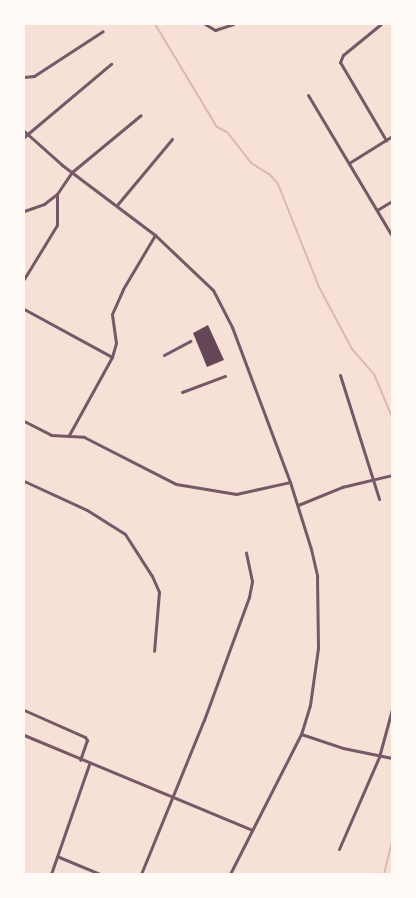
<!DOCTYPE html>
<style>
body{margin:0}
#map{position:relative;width:416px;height:898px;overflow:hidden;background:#f7e1d7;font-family:"Archivo Narrow",sans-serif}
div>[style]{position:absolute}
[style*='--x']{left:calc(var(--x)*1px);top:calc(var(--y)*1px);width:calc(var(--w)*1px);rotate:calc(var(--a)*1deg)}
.stream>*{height:2px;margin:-1px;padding:0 1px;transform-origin:1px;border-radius:1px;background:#dcb8b0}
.building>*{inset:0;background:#644757}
.minor>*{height:3px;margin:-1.5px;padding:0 1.5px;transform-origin:1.5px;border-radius:1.5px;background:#755966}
span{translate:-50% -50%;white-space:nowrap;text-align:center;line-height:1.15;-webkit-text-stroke:4.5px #fffaf5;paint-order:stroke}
.frame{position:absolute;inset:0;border:25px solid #fffaf5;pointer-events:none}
</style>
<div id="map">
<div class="stream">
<div style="--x:155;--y:24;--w:120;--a:59"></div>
<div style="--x:217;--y:127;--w:11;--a:27"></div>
<div style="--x:227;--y:132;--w:39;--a:52"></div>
<div style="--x:251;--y:163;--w:22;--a:32"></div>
<div style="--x:270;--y:175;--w:12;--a:48"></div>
<div style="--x:278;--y:184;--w:111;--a:68.3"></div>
<div style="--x:319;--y:287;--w:70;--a:62"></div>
<div style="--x:352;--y:349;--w:33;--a:49"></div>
<div style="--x:374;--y:374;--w:47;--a:67.3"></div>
<div style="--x:384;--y:874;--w:32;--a:-76"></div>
</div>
<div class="building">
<div style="clip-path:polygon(208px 325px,224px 360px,207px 367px,193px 333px)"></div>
</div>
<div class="minor">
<div style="--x:205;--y:24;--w:12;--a:31"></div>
<div style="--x:215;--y:30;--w:19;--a:-18"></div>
<div style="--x:381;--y:24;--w:49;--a:140.8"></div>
<div style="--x:343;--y:55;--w:8;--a:113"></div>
<div style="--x:340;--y:62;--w:91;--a:59.5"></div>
<div style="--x:24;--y:77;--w:10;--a:-6"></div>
<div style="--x:34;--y:76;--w:82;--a:-33.1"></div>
<div style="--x:308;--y:95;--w:164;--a:59.2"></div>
<div style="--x:24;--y:131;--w:51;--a:41.8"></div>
<div style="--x:62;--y:165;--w:116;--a:37"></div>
<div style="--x:155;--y:235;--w:80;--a:43.5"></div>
<div style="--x:213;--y:290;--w:42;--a:62.8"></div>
<div style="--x:232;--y:327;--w:165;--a:69.5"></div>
<div style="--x:290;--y:482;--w:70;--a:72.6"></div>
<div style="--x:311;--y:549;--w:28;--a:77"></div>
<div style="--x:317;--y:576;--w:72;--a:89.2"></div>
<div style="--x:318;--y:648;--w:58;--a:98"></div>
<div style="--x:310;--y:705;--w:30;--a:107"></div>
<div style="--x:301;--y:734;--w:157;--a:116.9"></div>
<div style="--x:24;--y:137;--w:114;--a:-40"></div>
<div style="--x:349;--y:163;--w:51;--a:-32.1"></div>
<div style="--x:117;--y:205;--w:86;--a:-50.2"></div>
<div style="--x:377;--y:210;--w:17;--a:-31"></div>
<div style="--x:24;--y:211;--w:21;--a:-19"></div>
<div style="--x:44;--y:204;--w:16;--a:-38"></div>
<div style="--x:57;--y:194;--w:27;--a:-56"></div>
<div style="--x:72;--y:172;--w:89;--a:-39.6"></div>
<div style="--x:24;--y:279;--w:63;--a:-58.6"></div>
<div style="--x:57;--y:225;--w:31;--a:-90"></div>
<div style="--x:24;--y:309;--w:100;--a:28.6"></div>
<div style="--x:164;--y:355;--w:30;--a:-28"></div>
<div style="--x:340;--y:375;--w:130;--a:72.5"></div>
<div style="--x:182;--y:392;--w:46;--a:-20.4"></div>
<div style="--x:24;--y:421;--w:30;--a:27"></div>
<div style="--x:51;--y:435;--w:33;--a:3"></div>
<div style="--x:84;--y:437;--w:103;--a:27.1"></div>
<div style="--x:176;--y:484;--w:61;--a:9.5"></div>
<div style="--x:236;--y:494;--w:55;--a:-12.5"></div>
<div style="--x:69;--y:435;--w:89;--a:-61.1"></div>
<div style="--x:112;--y:357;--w:15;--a:-74"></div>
<div style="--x:116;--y:343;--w:29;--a:-98"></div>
<div style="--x:112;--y:314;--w:27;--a:-66"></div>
<div style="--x:123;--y:289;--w:63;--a:-59.3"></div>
<div style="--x:24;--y:481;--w:69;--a:24.7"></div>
<div style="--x:87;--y:510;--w:45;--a:32.3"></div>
<div style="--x:125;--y:534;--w:50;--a:57.3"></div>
<div style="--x:152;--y:576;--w:17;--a:66"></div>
<div style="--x:159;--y:592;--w:59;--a:94.8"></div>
<div style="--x:298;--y:505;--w:48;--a:-22.2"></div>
<div style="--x:342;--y:487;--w:51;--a:-13.5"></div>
<div style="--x:24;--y:710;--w:67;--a:23.9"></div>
<div style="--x:85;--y:737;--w:4;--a:56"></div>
<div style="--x:87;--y:740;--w:21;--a:109"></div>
<div style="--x:301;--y:734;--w:44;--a:18.4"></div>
<div style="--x:343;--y:748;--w:50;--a:11.5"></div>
<div style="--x:24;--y:735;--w:247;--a:22.6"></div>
<div style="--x:339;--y:849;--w:100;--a:-66.5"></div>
<div style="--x:379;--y:757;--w:50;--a:-74.8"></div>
<div style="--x:59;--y:857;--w:44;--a:22.5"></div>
<div style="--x:51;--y:874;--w:116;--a:-70.9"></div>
<div style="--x:141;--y:874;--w:166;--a:-67.8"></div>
<div style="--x:204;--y:720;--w:131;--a:-69.9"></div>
<div style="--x:249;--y:597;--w:16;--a:-79"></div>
<div style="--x:252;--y:581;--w:29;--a:-102"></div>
</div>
<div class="frame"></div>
</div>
